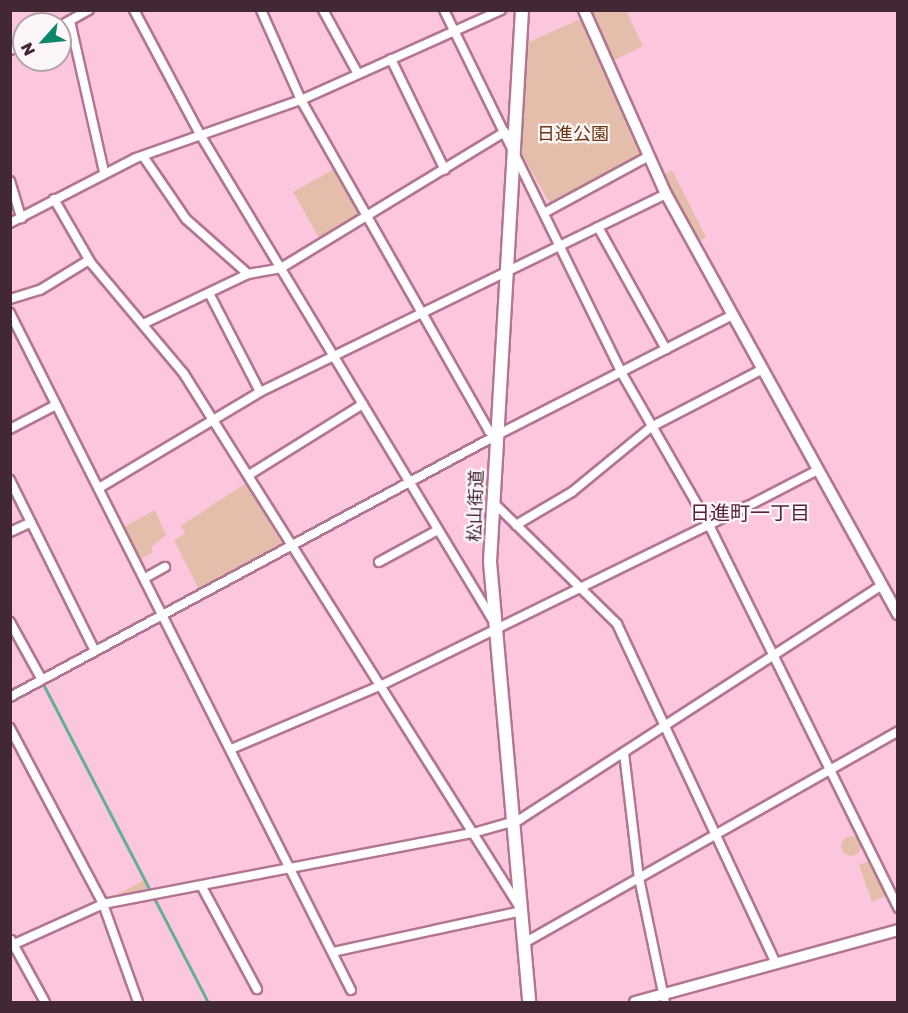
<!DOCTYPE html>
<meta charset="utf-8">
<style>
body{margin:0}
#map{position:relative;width:908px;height:1013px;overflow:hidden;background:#fcc6de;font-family:"Golos Text","Noto Sans JP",sans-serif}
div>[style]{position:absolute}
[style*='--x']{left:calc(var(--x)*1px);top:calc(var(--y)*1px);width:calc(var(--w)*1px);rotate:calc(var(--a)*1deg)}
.green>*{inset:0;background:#e4beaa}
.round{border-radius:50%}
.stream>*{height:3px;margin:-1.5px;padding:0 1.5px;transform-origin:1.5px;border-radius:1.5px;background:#62af95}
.roads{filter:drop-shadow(2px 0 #b27592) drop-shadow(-2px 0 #b27592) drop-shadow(0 2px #b27592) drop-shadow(0 -2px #b27592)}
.minor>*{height:8px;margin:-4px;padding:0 4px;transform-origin:4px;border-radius:4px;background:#fff}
.tertiary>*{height:10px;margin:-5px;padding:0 5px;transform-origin:5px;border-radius:5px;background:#fff}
.secondary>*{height:12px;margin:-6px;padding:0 6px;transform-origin:6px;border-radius:6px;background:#fff}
span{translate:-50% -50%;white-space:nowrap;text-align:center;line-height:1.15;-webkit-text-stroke:4.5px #fdf6f9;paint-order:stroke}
.park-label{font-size:18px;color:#6b340e}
.street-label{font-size:18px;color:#412834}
.neighbourhood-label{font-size:20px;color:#56213d}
.frame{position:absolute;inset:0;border:12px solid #412834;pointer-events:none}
.north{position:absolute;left:12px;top:12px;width:60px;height:60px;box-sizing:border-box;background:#fdf6f9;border:2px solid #b2a4aa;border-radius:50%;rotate:243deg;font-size:16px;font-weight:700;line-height:24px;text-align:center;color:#412834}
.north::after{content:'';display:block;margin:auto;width:21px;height:27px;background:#0b8769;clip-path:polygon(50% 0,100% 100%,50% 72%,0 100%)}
</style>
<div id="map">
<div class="green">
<div style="clip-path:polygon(590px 11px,626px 11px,643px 46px,613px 61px)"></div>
<div style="clip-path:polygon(580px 19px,640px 154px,551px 205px,518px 148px,525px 44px)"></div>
<div style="clip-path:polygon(338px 167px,366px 217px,322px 243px,293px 192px)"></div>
<div style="clip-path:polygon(672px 170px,706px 237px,696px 243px,662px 176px)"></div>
<div style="clip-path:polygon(246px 483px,282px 544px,199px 589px,174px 540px,185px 534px,181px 526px)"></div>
<div style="clip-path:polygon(155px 510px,166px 535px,151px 547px,153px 552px,138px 561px,122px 528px)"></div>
<div class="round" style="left:841px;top:836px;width:20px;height:20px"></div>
<div style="clip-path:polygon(869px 861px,886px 896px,872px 902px,859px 865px)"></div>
<div style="clip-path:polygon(144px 880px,150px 893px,109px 899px)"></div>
</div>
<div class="stream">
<div style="--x:42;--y:682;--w:360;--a:62.6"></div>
<div style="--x:620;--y:761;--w:115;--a:83.5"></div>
<div style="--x:633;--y:875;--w:121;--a:78"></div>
</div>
<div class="roads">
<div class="minor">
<div style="--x:134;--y:10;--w:143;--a:62"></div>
<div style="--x:201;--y:136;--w:567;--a:58.92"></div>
<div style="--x:261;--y:10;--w:98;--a:66"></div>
<div style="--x:301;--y:100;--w:381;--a:60.4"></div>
<div style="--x:489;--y:431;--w:9;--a:27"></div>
<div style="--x:323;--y:10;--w:73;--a:61.3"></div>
<div style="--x:444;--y:10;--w:403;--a:63.9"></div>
<div style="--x:621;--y:372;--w:179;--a:60.1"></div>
<div style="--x:710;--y:527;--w:425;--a:63.7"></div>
<div style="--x:70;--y:21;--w:155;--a:77.3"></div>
<div style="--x:60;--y:26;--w:33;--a:-29"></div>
<div style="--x:10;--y:50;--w:15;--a:-23"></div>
<div style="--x:391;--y:59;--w:123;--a:64.1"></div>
<div style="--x:143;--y:156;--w:76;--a:55.7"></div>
<div style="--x:186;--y:219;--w:83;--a:41.6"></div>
<div style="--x:10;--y:181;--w:39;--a:73"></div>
<div style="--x:54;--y:199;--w:74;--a:60"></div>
<div style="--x:91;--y:263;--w:145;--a:50"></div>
<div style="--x:184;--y:374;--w:635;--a:57.81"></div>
<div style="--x:522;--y:911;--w:193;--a:167.8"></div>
<div style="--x:544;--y:213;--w:119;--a:-28.5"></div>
<div style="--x:10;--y:223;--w:142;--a:-27.3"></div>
<div style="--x:136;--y:158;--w:175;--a:-19.4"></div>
<div style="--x:301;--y:100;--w:219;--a:-24.2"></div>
<div style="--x:598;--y:227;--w:140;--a:60.9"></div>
<div style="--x:209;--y:293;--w:111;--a:62.7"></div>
<div style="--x:10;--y:299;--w:31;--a:-17"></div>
<div style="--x:40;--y:290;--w:57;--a:-31.5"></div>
<div style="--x:10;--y:313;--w:758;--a:63.27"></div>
<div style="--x:143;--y:324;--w:116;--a:-25.5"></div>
<div style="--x:248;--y:274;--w:34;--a:-10"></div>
<div style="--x:281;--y:268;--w:262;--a:-31.3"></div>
<div style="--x:10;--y:429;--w:52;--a:-27.6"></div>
<div style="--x:249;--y:475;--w:134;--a:-31.9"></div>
<div style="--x:10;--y:480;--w:191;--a:63.6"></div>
<div style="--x:99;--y:488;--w:187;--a:-30.8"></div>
<div style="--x:260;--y:392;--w:452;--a:-26"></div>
<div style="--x:493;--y:502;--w:174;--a:44.5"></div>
<div style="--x:617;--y:624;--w:374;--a:64.9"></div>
<div style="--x:752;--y:504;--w:74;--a:-27.3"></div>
<div style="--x:516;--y:525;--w:65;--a:-30.5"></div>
<div style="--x:572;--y:492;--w:102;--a:-39.4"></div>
<div style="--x:651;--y:427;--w:126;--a:-27.4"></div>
<div style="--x:10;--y:532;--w:23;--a:-25"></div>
<div style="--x:379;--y:562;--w:67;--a:-28.5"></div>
<div style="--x:145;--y:578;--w:23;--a:-29"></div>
<div style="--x:10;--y:622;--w:66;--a:61.1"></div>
<div style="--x:10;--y:697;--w:553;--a:-28.28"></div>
<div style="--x:497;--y:435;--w:265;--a:-27"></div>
<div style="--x:10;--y:728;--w:199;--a:62.1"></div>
<div style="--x:103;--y:904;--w:104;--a:70.3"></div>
<div style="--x:231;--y:749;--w:164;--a:-23"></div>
<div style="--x:382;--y:685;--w:407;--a:-26.1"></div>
<div style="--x:624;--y:753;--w:126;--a:83.2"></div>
<div style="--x:639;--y:878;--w:127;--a:78.2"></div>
<div style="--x:202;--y:887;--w:116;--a:61.7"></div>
<div style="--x:11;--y:940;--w:71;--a:61.3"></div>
<div style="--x:524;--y:943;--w:430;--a:-29.5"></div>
<div style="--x:10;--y:946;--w:102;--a:-24.3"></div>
<div style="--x:103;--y:904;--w:377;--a:-10.9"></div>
<div style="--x:473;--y:833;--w:48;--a:-15.8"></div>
<div style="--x:519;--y:820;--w:432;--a:-32.9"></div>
</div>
<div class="tertiary">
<div style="--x:584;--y:10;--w:201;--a:66"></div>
<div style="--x:666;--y:194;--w:480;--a:61.1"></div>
<div style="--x:635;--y:1002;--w:273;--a:-15.3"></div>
</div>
<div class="secondary">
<div style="--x:522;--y:10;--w:553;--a:93.32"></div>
<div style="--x:490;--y:562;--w:442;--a:84.9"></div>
</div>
</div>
<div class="park-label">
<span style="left:573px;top:133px">日進公園</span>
</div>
<div class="street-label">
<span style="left:475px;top:506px;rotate:-88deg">松山街道</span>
</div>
<div class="neighbourhood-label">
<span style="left:750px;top:512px">日進町一丁目</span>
</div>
<div class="frame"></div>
<div class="north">N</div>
</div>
